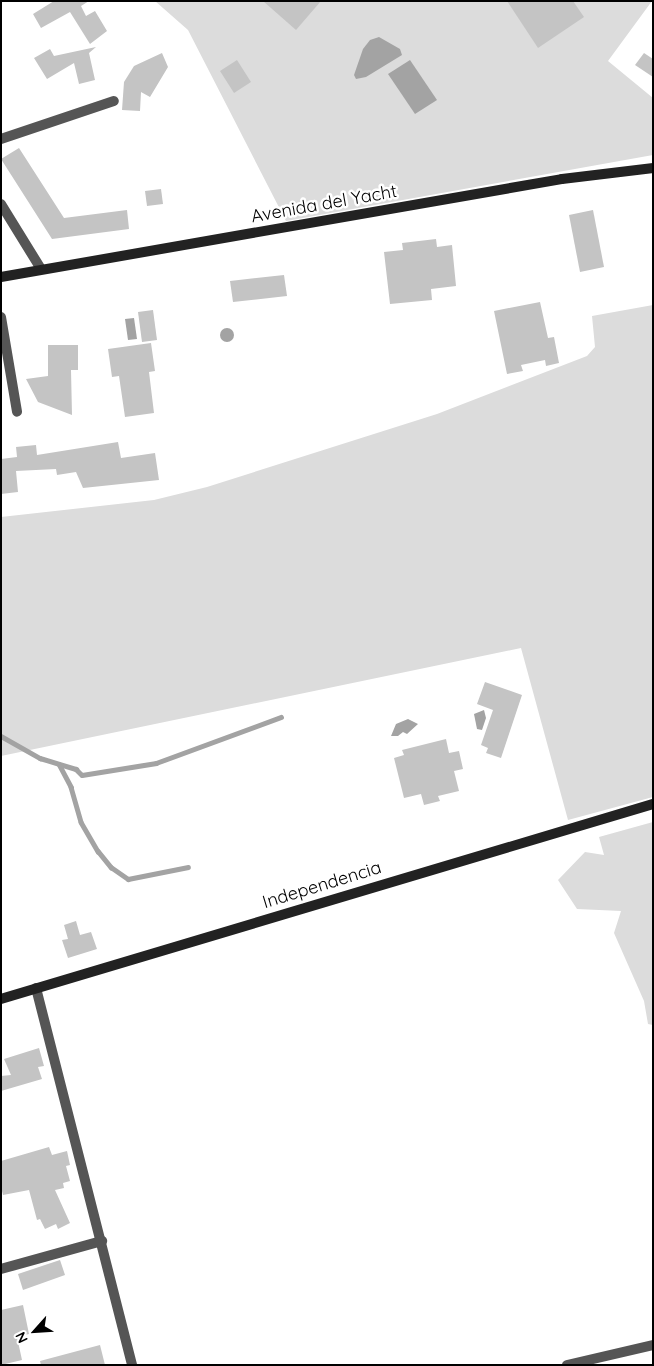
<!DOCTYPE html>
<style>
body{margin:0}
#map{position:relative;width:654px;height:1366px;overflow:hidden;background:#fff;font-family:Quicksand,sans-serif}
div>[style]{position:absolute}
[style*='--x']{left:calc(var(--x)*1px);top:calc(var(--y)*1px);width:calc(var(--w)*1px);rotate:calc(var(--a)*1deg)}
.green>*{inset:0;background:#dcdcdc}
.water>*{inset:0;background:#a3a3a3}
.round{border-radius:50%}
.stream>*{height:4.5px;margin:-2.25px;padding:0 2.25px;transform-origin:2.25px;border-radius:2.25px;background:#a3a3a3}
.building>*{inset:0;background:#c4c4c4}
.street>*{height:10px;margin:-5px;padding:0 5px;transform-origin:5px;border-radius:5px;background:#555}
.secondary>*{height:10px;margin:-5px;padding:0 5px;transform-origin:5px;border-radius:5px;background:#222}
span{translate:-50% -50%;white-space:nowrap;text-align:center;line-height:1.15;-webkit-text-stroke:5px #fff;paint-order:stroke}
.street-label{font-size:18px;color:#000}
.frame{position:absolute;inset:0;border:2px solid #000;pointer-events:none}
.north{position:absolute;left:10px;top:1306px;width:50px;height:50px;-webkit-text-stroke:4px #fff;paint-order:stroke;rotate:244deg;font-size:14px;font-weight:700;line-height:20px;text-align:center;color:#000}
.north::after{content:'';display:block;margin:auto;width:18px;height:22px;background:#000;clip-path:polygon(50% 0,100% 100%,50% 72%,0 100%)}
</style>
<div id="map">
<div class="green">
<div style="clip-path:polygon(155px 1px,652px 1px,608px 61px,653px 98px,653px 155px,286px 221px,188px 30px)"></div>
<div style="clip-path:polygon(653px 305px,653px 797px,568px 820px,521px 648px,1px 756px,1px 517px,154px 500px,207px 487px,437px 414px,587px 356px,595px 347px,592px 316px)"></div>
<div style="clip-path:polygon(653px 822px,653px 1025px,648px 1024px,644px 1001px,614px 933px,621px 911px,577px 909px,558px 880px,585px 852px,604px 855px,599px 837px)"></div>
</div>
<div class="water">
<div style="clip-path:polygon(379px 37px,400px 49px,402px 55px,366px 77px,356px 79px,354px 75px,363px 49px,370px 40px)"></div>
<div style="clip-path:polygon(410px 60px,437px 100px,415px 114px,388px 74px)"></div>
<div style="clip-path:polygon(134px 318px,137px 339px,128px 340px,125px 319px)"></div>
<div class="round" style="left:220px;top:328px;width:14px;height:14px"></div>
<div style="clip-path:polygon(484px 710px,486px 718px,482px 730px,477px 729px,474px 714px)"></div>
<div style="clip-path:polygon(408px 719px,418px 724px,407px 734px,403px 732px,398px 736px,391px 736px,396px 724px)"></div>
</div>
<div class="stream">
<div style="--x:1;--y:736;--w:45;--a:29.4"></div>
<div style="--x:40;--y:758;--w:38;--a:17"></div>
<div style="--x:76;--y:769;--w:8;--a:45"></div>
<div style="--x:82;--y:775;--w:75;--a:-9.2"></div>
<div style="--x:156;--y:763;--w:133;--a:-20.2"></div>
<div style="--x:59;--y:764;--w:26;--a:62"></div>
<div style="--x:71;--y:787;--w:36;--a:74"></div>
<div style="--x:81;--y:822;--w:34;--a:60"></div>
<div style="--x:98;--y:851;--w:21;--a:51"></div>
<div style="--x:111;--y:867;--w:21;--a:35"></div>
<div style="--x:128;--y:879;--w:61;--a:-11.3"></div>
</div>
<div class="building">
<div style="clip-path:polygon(54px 1px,89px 1px,81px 6px,86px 16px,95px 11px,107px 31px,90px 44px,70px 12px,41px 28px,33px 14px)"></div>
<div style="clip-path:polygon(263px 1px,321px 1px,296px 30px)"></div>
<div style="clip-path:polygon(507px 1px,573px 1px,584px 17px,538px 48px)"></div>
<div style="clip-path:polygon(96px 47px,89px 53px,95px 80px,79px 84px,74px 63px,47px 79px,34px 58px,50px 49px,54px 56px)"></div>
<div style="clip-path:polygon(162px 53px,168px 67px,150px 97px,141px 92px,140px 111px,122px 110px,124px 82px,134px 66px)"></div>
<div style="clip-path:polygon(644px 53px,653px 59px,653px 77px,635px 65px)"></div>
<div style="clip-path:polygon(237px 60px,251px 82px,234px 93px,220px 71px)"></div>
<div style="clip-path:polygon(19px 148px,64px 218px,127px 210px,129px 229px,52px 239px,1px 159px)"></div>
<div style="clip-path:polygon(161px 189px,163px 204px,147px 206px,145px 191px)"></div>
<div style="clip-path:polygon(593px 210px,604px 267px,580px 272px,569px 215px)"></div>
<div style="clip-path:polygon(436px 239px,437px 247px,452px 245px,456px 286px,431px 289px,432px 300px,390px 304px,384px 252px,403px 250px,402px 243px)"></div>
<div style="clip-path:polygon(284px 275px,287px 296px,233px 302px,230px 281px)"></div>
<div style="clip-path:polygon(540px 302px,548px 338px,554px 337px,559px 363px,546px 366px,545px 360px,521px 365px,523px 371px,507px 374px,494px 311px)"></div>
<div style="clip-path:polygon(153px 310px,157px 340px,142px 342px,138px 312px)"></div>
<div style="clip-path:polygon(151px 343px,155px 371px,149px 372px,154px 413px,125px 417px,119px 376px,112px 377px,108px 349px)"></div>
<div style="clip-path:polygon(48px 345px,78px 345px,78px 370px,71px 370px,72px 415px,38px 402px,26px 379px,48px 376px)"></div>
<div style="clip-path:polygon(118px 442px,121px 458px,155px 453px,159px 480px,83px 488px,76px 472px,57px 475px,56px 469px,16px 471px,18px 492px,1px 494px,1px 459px,17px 457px,16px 447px,36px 445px,37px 455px)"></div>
<div style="clip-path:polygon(485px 682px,522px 695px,501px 758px,486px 753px,488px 748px,481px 745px,493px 710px,477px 704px)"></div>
<div style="clip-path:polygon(446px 739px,449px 753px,459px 751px,463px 769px,454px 771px,459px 791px,438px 796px,440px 801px,424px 805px,421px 794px,404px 798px,394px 758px,404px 755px,402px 750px)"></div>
<div style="clip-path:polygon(76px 921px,80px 935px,91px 932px,97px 949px,68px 958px,62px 940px,68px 939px,64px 925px)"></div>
<div style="clip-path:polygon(39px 1048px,44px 1066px,38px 1067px,42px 1079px,1px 1091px,1px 1076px,11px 1075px,4px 1059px)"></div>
<div style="clip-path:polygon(49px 1147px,52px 1155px,67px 1151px,70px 1165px,66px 1166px,70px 1181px,63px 1183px,64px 1188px,55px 1190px,70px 1223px,58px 1229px,56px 1224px,45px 1229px,40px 1219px,37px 1220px,29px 1190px,3px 1195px,1px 1187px,1px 1161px)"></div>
<div style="clip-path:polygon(60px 1260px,65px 1275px,23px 1290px,18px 1274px)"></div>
<div style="clip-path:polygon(23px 1305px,29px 1334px,17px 1337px,22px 1360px,1px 1365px,1px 1310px)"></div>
<div style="clip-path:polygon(100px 1345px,105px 1365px,41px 1365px,40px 1361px)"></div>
</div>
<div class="street">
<div style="--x:1;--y:139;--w:119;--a:-18.6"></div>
<div style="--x:1;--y:204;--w:76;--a:58.4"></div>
<div style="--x:1;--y:317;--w:96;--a:80.4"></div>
<div style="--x:36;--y:988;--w:389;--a:75.7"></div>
<div style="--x:1;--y:1269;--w:105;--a:-15.5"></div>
<div style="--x:567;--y:1365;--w:88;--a:-13.1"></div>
</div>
<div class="secondary">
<div style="--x:1;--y:277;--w:569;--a:-9.91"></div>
<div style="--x:562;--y:179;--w:92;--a:-6.9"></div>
<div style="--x:1;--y:999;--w:681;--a:-16.65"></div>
</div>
<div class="street-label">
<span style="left:324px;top:204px;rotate:-10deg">Avenida del Yacht</span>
<span style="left:322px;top:885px;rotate:-17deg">Independencia</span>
</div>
<div class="frame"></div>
<div class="north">N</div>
</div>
